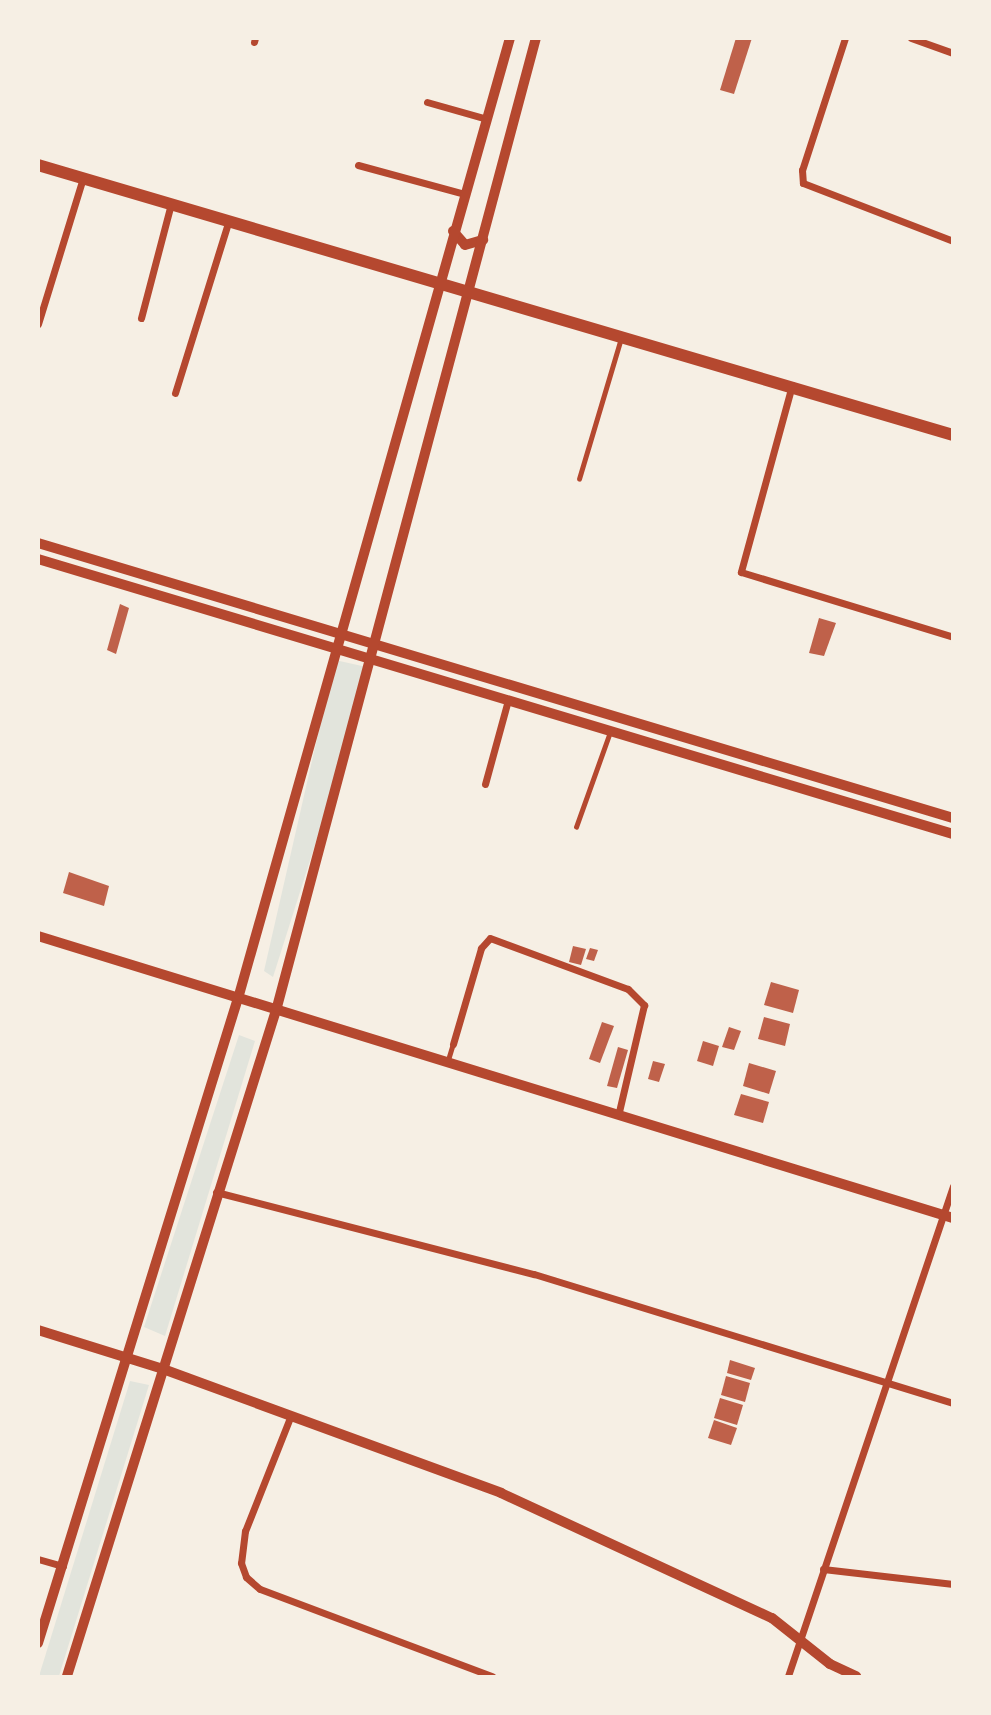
<!DOCTYPE html>
<style>
body{margin:0}
#map{position:relative;width:991px;height:1715px;overflow:hidden;background:#f6efe4;font-family:"Asap Condensed",sans-serif}
div>[style]{position:absolute}
[style*='--x']{left:calc(var(--x)*1px);top:calc(var(--y)*1px);width:calc(var(--w)*1px);rotate:calc(var(--a)*1deg)}
.green>*{inset:0;background:#e2e4dc}
.building>*{inset:0;background:#bf614a}
.service>*{height:4.5px;margin:-2.25px;padding:0 2.25px;transform-origin:2.25px;border-radius:2.25px;background:#b5482f}
.minor>*{height:7px;margin:-3.5px;padding:0 3.5px;transform-origin:3.5px;border-radius:3.5px;background:#b5482f}
.tertiary>*{height:10px;margin:-5px;padding:0 5px;transform-origin:5px;border-radius:5px;background:#b5482f}
.secondary>*{height:12px;margin:-6px;padding:0 6px;transform-origin:6px;border-radius:6px;background:#b5482f}
span{translate:-50% -50%;white-space:nowrap;text-align:center;line-height:1.15;-webkit-text-stroke:5px #f6efe4;paint-order:stroke}
.frame{position:absolute;inset:0;border:40px solid #f6efe4;pointer-events:none}
</style>
<div id="map">
<div class="green">
<div style="clip-path:polygon(335px 660px,371px 668px,273px 977px,264px 971px)"></div>
<div style="clip-path:polygon(239px 1035px,255px 1041px,165px 1336px,144px 1327px)"></div>
<div style="clip-path:polygon(130px 1381px,149px 1385px,59px 1676px,39px 1676px)"></div>
</div>
<div class="building">
<div style="clip-path:polygon(736px 38px,752px 38px,734px 94px,720px 90px)"></div>
<div style="clip-path:polygon(120px 604px,129px 608px,116px 654px,107px 650px)"></div>
<div style="clip-path:polygon(819px 618px,836px 623px,824px 656px,809px 653px)"></div>
<div style="clip-path:polygon(69px 872px,109px 886px,104px 906px,63px 893px)"></div>
<div style="clip-path:polygon(573px 946px,586px 949px,581px 965px,569px 962px)"></div>
<div style="clip-path:polygon(590px 948px,598px 950px,594px 961px,586px 959px)"></div>
<div style="clip-path:polygon(771px 982px,799px 990px,793px 1013px,764px 1005px)"></div>
<div style="clip-path:polygon(764px 1017px,790px 1024px,785px 1046px,758px 1039px)"></div>
<div style="clip-path:polygon(602px 1022px,614px 1026px,600px 1063px,589px 1059px)"></div>
<div style="clip-path:polygon(729px 1027px,741px 1031px,734px 1050px,722px 1047px)"></div>
<div style="clip-path:polygon(703px 1041px,719px 1046px,713px 1066px,697px 1061px)"></div>
<div style="clip-path:polygon(618px 1047px,628px 1050px,617px 1088px,607px 1086px)"></div>
<div style="clip-path:polygon(653px 1061px,665px 1064px,659px 1082px,648px 1079px)"></div>
<div style="clip-path:polygon(749px 1063px,776px 1071px,769px 1094px,743px 1086px)"></div>
<div style="clip-path:polygon(741px 1094px,769px 1102px,763px 1123px,734px 1115px)"></div>
<div style="clip-path:polygon(730px 1360px,755px 1368px,751px 1380px,727px 1373px)"></div>
<div style="clip-path:polygon(726px 1376px,750px 1383px,745px 1402px,721px 1395px)"></div>
<div style="clip-path:polygon(720px 1398px,743px 1405px,737px 1425px,714px 1418px)"></div>
<div style="clip-path:polygon(714px 1420px,737px 1428px,731px 1445px,708px 1438px)"></div>
</div>
<div class="service">
<div style="--x:579;--y:479;--w:147;--a:-73.4"></div>
<div style="--x:576;--y:827;--w:101;--a:-70.3"></div>
<div style="--x:448;--y:1060;--w:17;--a:-73"></div>
</div>
<div class="minor">
<div style="--x:845;--y:38;--w:139;--a:108"></div>
<div style="--x:802;--y:170;--w:13;--a:86"></div>
<div style="--x:803;--y:183;--w:161;--a:21.1"></div>
<div style="--x:911;--y:38;--w:45;--a:19.7"></div>
<div style="--x:254;--y:42;--w:4;--a:-76"></div>
<div style="--x:427;--y:102;--w:62;--a:15.8"></div>
<div style="--x:358;--y:165;--w:111;--a:15.2"></div>
<div style="--x:141;--y:318;--w:118;--a:-75.3"></div>
<div style="--x:38;--y:324;--w:153;--a:-72.9"></div>
<div style="--x:792;--y:385;--w:194;--a:105.3"></div>
<div style="--x:741;--y:572;--w:222;--a:17"></div>
<div style="--x:175;--y:393;--w:181;--a:-72.7"></div>
<div style="--x:485;--y:784;--w:87;--a:-74.7"></div>
<div style="--x:453;--y:1044;--w:100;--a:-73.7"></div>
<div style="--x:481;--y:948;--w:13;--a:-48"></div>
<div style="--x:490;--y:938;--w:147;--a:20.3"></div>
<div style="--x:628;--y:989;--w:23;--a:45"></div>
<div style="--x:644;--y:1005;--w:110;--a:103.2"></div>
<div style="--x:216;--y:1192;--w:328;--a:14.5"></div>
<div style="--x:534;--y:1274;--w:438;--a:17.1"></div>
<div style="--x:291;--y:1415;--w:125;--a:111.6"></div>
<div style="--x:245;--y:1531;--w:32;--a:97"></div>
<div style="--x:241;--y:1563;--w:15;--a:70"></div>
<div style="--x:246;--y:1577;--w:18;--a:41"></div>
<div style="--x:260;--y:1589;--w:248;--a:20.6"></div>
<div style="--x:38;--y:1559;--w:26;--a:16"></div>
<div style="--x:823;--y:1569;--w:131;--a:6.6"></div>
<div style="--x:788;--y:1676;--w:517;--a:-71.39"></div>
</div>
<div class="tertiary">
<div style="--x:453;--y:231;--w:18;--a:49"></div>
<div style="--x:465;--y:245;--w:19;--a:-16"></div>
<div style="--x:38;--y:543;--w:955;--a:16.73"></div>
<div style="--x:38;--y:559;--w:955;--a:16.73"></div>
<div style="--x:38;--y:936;--w:957;--a:17.13"></div>
<div style="--x:38;--y:1330;--w:131;--a:17.3"></div>
<div style="--x:163;--y:1369;--w:360;--a:20.1"></div>
<div style="--x:501;--y:1493;--w:298;--a:24.8"></div>
<div style="--x:772;--y:1618;--w:74;--a:38.4"></div>
<div style="--x:830;--y:1664;--w:29;--a:25"></div>
<div style="--x:38;--y:1643;--w:678;--a:-72.77"></div>
<div style="--x:239;--y:995;--w:995;--a:-74.19"></div>
<div style="--x:67;--y:1676;--w:701;--a:-72.57"></div>
<div style="--x:277;--y:1007;--w:1003;--a:-75.04"></div>
</div>
<div class="secondary">
<div style="--x:38;--y:165;--w:954;--a:16.44"></div>
</div>
<div class="frame"></div>
</div>
